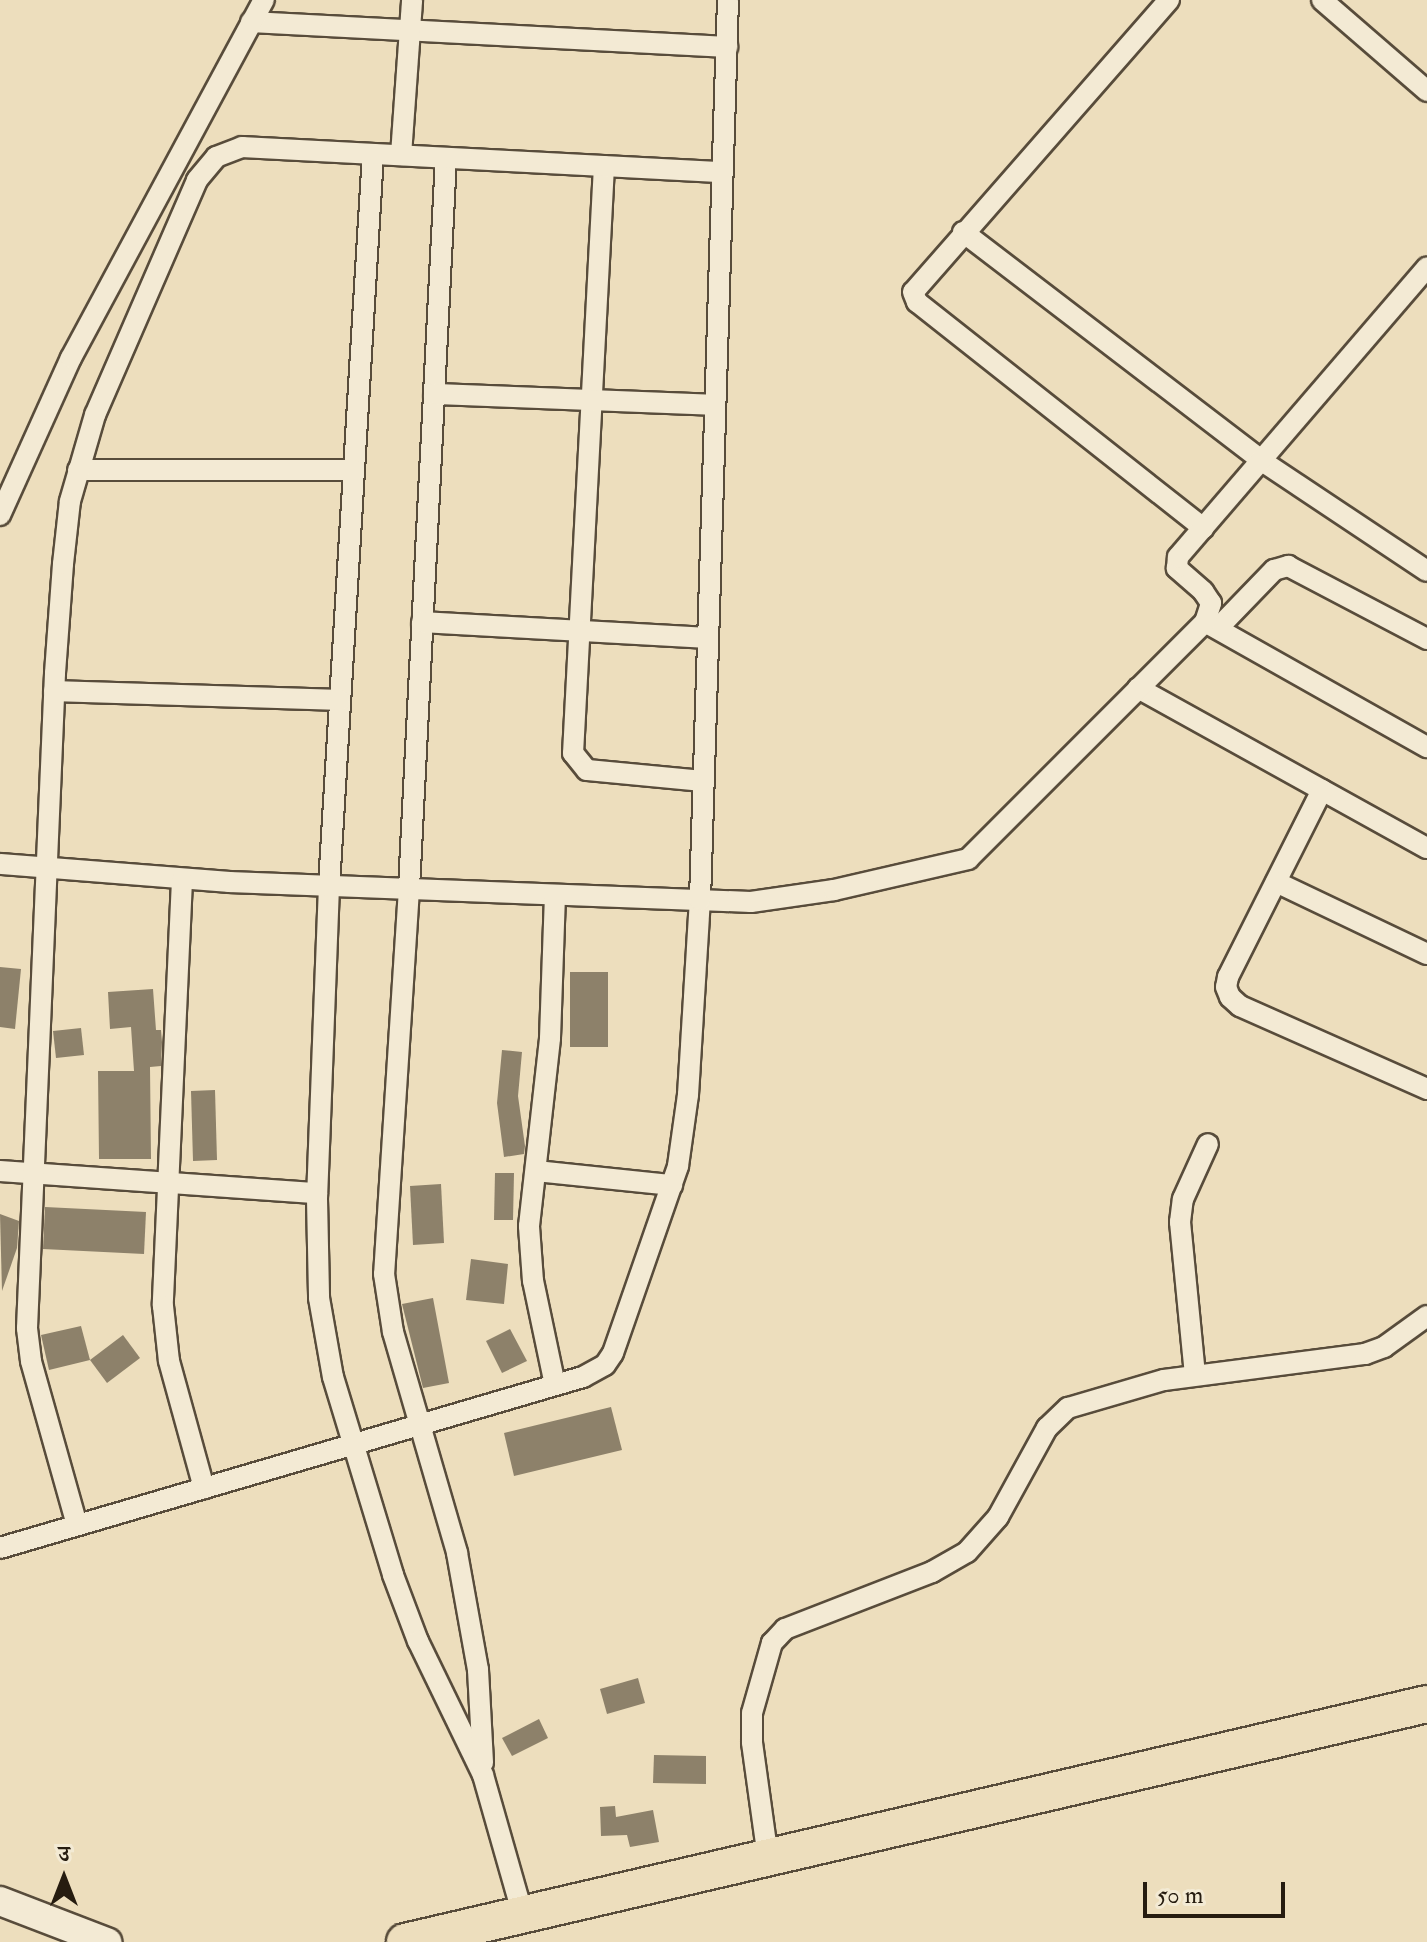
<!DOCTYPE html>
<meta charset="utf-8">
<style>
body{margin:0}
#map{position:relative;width:1427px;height:1942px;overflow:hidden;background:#eddebd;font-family:"IM FELL Double Pica","Noto Serif Devanagari",serif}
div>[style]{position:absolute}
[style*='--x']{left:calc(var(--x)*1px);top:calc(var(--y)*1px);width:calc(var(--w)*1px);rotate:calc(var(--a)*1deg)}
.building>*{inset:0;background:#8d816a}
.roads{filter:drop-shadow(2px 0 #584c3b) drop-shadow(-2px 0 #584c3b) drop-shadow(0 2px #584c3b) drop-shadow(0 -2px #584c3b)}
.street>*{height:20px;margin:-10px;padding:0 10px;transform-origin:10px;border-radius:10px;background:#f3ead4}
.secondary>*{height:28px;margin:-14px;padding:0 14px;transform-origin:14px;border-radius:14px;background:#f3ead4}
.highway>*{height:36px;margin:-18px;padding:0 18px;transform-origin:18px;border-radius:18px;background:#eddebd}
span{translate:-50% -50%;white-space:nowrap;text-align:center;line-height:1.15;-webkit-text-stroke:6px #f3ead4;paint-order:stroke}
.north{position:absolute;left:24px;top:1838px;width:80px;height:80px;-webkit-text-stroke:6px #f3ead4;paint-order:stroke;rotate:0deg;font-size:22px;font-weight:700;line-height:32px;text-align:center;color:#261c10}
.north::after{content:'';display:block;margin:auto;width:28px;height:36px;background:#261c10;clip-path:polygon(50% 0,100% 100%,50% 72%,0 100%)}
.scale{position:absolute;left:1143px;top:1882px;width:142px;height:36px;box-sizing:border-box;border:4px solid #261c10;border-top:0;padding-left:10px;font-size:24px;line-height:28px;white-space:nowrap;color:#261c10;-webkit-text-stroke:6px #f3ead4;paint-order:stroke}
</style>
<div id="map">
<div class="building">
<div style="clip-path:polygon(0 967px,21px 969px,15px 1029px,0 1027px)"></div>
<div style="clip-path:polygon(570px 972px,608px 972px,608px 1047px,570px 1047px)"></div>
<div style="clip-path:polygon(153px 989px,156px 1030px,161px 1030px,162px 1042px,161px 1066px,150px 1067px,151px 1159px,99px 1159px,98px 1071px,134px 1071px,131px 1027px,110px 1029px,108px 992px)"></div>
<div style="clip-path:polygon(81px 1028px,84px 1055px,56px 1058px,53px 1031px)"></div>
<div style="clip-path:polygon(502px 1050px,522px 1052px,518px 1096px,525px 1146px,524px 1154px,504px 1157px,497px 1103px)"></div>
<div style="clip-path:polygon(215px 1090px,217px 1160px,193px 1161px,191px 1091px)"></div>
<div style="clip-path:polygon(495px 1173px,514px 1173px,513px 1220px,494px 1220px)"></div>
<div style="clip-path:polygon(441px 1184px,444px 1243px,413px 1245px,410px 1186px)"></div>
<div style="clip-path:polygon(45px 1207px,146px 1212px,144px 1254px,43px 1249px)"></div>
<div style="clip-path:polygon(0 1214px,19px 1221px,17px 1248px,2px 1291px)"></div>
<div style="clip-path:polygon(471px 1259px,508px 1264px,504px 1304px,466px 1300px)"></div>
<div style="clip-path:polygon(433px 1298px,449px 1383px,423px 1388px,402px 1304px)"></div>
<div style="clip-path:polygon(81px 1326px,90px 1360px,49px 1370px,41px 1335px)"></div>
<div style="clip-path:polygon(510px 1329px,527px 1361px,502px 1373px,486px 1341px)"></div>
<div style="clip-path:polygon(123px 1335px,140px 1358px,107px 1383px,90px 1360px)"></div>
<div style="clip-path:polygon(611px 1407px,622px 1450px,514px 1476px,504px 1433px)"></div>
<div style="clip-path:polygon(638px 1678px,645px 1703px,607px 1714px,600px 1689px)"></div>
<div style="clip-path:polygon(539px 1719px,548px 1738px,512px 1756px,502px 1738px)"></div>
<div style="clip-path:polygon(654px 1755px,706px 1756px,706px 1784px,653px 1783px)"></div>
<div style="clip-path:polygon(615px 1806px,616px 1817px,653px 1810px,659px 1842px,630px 1847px,627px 1835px,601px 1836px,600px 1807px)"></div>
</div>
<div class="roads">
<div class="street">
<div style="--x:1169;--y:0;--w:388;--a:131.2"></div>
<div style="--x:913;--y:292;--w:11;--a:68"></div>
<div style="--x:917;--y:302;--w:365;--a:38.3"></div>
<div style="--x:1322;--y:0;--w:139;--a:40.9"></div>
<div style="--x:251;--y:22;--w:477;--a:3"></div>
<div style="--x:373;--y:154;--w:733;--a:93.44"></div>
<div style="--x:329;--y:886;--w:313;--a:92.2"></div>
<div style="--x:317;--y:1199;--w:99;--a:88.8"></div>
<div style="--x:319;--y:1298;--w:80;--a:80"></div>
<div style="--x:333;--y:1377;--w:207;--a:73.1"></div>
<div style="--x:393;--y:1575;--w:71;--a:69.3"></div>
<div style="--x:418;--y:1641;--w:149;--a:64.1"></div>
<div style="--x:483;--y:1775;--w:146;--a:74.1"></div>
<div style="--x:401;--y:155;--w:155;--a:-85.9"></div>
<div style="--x:446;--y:158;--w:732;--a:92.9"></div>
<div style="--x:409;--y:889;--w:386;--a:93.7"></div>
<div style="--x:384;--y:1274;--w:59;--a:81.2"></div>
<div style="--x:393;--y:1332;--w:230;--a:73.8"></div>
<div style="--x:457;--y:1553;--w:119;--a:79.8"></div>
<div style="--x:478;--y:1670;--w:93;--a:86.9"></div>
<div style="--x:604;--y:166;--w:588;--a:93.02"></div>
<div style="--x:573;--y:753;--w:22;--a:51"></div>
<div style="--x:587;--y:770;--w:117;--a:5.4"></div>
<div style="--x:963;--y:232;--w:377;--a:37.4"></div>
<div style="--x:1262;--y:461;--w:198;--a:33.7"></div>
<div style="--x:434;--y:394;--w:281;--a:2.2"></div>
<div style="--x:78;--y:470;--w:276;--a:0"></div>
<div style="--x:0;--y:515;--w:172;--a:-65.7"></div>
<div style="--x:71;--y:358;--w:407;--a:-61.7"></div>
<div style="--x:422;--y:622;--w:286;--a:3.2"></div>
<div style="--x:1205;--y:622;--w:255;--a:29.4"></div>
<div style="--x:1218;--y:628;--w:81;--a:-46"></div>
<div style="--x:1274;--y:570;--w:15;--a:-16"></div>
<div style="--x:1288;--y:566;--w:157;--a:27.7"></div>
<div style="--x:1138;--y:688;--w:330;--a:29"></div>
<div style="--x:54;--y:691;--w:286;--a:1.8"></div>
<div style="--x:1322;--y:790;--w:209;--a:116.7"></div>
<div style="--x:1228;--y:977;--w:10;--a:101"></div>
<div style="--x:1226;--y:987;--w:11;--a:68"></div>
<div style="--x:1230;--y:997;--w:13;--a:42"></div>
<div style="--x:1240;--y:1006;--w:205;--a:23.9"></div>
<div style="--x:0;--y:864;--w:230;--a:4.5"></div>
<div style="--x:229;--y:882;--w:522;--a:2.19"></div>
<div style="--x:751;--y:902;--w:84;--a:-8.2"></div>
<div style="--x:834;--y:890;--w:138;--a:-13"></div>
<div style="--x:968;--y:859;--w:335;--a:-45"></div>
<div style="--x:1205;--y:622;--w:20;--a:-72"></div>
<div style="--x:1211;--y:603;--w:14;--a:-124"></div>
<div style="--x:1203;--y:591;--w:35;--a:-139"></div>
<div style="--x:1177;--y:568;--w:11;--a:-85"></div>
<div style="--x:1178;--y:557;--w:382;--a:-49.3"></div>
<div style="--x:182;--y:880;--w:426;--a:92.6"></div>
<div style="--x:163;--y:1306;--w:55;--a:83.8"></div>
<div style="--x:169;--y:1361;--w:132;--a:74.6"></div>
<div style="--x:1276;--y:882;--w:167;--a:25.5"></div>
<div style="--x:0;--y:1171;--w:318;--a:4"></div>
<div style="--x:536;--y:1171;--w:137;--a:5.9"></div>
<div style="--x:1195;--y:1375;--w:154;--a:-95.6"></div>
<div style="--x:1180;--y:1222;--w:23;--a:-83"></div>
<div style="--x:1183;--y:1199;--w:60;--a:-65.6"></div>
<div style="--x:555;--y:1385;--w:106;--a:-101.9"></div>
<div style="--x:533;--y:1281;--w:55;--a:-94.2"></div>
<div style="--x:529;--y:1226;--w:189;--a:-83.6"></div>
<div style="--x:550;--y:1038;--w:143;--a:-88"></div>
<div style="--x:77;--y:1525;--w:170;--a:-105.7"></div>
<div style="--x:31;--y:1361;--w:33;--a:-97"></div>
<div style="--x:27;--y:1328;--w:656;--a:-87.55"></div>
<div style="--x:55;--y:673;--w:109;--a:-85.8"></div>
<div style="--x:63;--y:564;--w:63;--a:-83.7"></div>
<div style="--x:70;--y:501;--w:90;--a:-73.8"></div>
<div style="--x:95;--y:415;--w:256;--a:-66.5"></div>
<div style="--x:197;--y:180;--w:30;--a:-50"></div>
<div style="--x:216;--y:157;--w:28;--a:-21"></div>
<div style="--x:242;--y:147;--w:481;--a:3"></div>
<div style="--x:0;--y:1548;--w:608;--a:-16.35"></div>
<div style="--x:583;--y:1377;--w:25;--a:-29"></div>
<div style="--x:605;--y:1365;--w:14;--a:-56"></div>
<div style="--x:613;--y:1353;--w:198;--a:-70.8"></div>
<div style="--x:678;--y:1166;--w:72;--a:-82"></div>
<div style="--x:688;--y:1095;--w:195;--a:-86.5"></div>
<div style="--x:700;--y:900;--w:900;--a:-88.22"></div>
<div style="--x:768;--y:1858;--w:117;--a:-97.9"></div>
<div style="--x:752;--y:1742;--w:29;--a:-90"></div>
<div style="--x:752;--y:1713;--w:73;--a:-74.1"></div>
<div style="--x:772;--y:1643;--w:19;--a:-47"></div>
<div style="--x:785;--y:1629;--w:158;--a:-21.2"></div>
<div style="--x:932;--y:1572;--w:40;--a:-29.7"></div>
<div style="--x:967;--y:1552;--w:47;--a:-48.5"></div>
<div style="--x:998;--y:1517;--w:102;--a:-61.2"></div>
<div style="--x:1047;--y:1428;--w:29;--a:-44"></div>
<div style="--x:1068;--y:1408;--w:100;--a:-16.3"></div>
<div style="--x:1164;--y:1380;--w:203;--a:-7.4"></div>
<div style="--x:1365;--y:1354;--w:20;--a:-20"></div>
<div style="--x:1384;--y:1347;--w:53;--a:-35.8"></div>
</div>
<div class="secondary">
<div style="--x:0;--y:1901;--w:115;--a:21"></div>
</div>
<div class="highway">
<div style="--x:405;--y:1942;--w:1049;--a:-13.11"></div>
</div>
</div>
<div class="north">उ</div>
<div class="scale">50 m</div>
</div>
